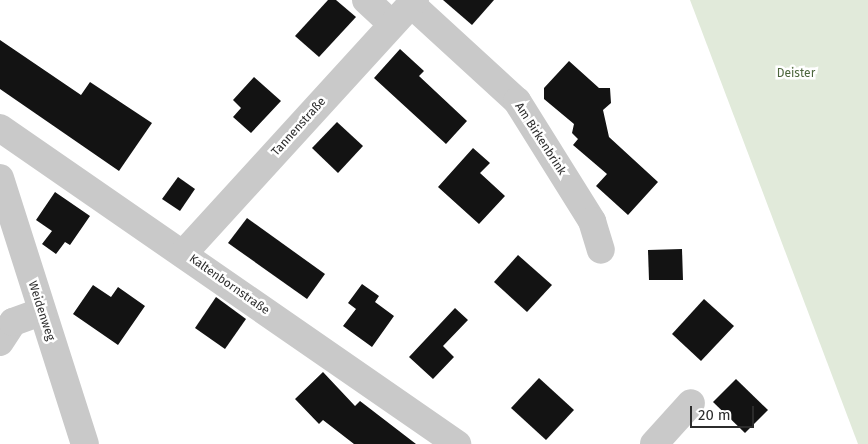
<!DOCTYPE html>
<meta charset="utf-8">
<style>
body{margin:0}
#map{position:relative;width:868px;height:444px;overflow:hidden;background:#fff;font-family:"Fira Sans",sans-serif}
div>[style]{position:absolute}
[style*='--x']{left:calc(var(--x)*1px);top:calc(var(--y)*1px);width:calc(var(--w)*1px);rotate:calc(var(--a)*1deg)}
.green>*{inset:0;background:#e1eada}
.building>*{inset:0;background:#131313}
.minor>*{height:28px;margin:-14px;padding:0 14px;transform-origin:14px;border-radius:14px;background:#c9c9c9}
span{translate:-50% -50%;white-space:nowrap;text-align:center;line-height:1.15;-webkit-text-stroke:5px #fff;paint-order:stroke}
.park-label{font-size:12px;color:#4c663c}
.street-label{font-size:12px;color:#2c2c2c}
.scale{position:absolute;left:690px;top:406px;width:64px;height:22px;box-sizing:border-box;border:2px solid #2c2c2c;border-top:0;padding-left:6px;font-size:15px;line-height:18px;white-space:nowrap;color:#2c2c2c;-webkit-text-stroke:4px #fff;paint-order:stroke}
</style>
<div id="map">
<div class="green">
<div style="clip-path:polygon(690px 0,868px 0,868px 444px,858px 444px)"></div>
</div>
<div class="building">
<div style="clip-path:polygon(328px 0,336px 0,356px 17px,319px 57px,295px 36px)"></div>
<div style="clip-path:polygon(443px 0,494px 0,472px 25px)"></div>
<div style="clip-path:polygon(0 40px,81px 95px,90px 82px,152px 123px,119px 171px,0 89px)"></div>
<div style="clip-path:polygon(400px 49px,424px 71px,419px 76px,467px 121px,446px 144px,374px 78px)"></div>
<div style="clip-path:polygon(569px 61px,599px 88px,610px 88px,611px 103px,603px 110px,609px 137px,658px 182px,628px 215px,596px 186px,607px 174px,573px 145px,578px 139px,572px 133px,574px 124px,544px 99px,544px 88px)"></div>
<div style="clip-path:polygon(254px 77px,281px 101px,251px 133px,233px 117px,241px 108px,233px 100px)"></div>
<div style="clip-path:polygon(337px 122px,363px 146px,338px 173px,312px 148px)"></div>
<div style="clip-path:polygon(473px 148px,490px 163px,480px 173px,505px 196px,479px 224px,438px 187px)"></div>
<div style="clip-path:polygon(178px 177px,195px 189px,180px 211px,162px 199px)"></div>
<div style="clip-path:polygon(55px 192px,90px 216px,70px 245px,65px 242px,56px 254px,42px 244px,52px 231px,36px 220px)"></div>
<div style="clip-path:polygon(247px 218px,325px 274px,307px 299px,228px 243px)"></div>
<div style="clip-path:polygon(682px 249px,683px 280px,649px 280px,648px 250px)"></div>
<div style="clip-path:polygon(518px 255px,552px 285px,527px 312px,494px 282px)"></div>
<div style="clip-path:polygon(362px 284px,379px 296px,375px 302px,394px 316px,372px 347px,343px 326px,356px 309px,348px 303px)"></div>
<div style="clip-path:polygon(93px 285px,111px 297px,118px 287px,145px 306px,118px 345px,73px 314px)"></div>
<div style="clip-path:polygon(216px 297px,246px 319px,225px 349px,195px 328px)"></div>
<div style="clip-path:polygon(704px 299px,734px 326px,701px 361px,672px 334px)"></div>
<div style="clip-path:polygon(455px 308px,468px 320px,443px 346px,454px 357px,433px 379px,409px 357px)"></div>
<div style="clip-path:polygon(323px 372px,355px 406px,360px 401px,416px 444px,354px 444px,323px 420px,319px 424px,295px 399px)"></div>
<div style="clip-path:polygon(539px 378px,574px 410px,546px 440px,511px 408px)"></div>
<div style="clip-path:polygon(736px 379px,768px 410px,745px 433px,713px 402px)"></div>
</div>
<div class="minor">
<div style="--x:366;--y:0;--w:35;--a:43"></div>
<div style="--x:411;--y:4;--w:144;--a:42.5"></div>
<div style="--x:517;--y:101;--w:142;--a:58"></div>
<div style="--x:592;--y:221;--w:30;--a:73"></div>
<div style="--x:0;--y:128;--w:556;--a:34.66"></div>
<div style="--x:0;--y:178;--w:279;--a:72.3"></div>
<div style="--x:183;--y:254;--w:344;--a:-47.6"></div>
<div style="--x:0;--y:342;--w:24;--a:-57"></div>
<div style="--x:13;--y:322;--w:30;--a:-20"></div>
<div style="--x:654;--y:444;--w:55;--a:-47.9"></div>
</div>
<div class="park-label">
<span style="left:796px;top:74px">Deister</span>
</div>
<div class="street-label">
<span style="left:299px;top:127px;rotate:-48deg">Tannenstraße</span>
<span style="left:540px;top:139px;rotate:57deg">Am Birkenbrink</span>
<span style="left:229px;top:285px;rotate:35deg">Kaltenbornstraße</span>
<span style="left:41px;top:311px;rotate:72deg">Weidenweg</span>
</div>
<div class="scale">20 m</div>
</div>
